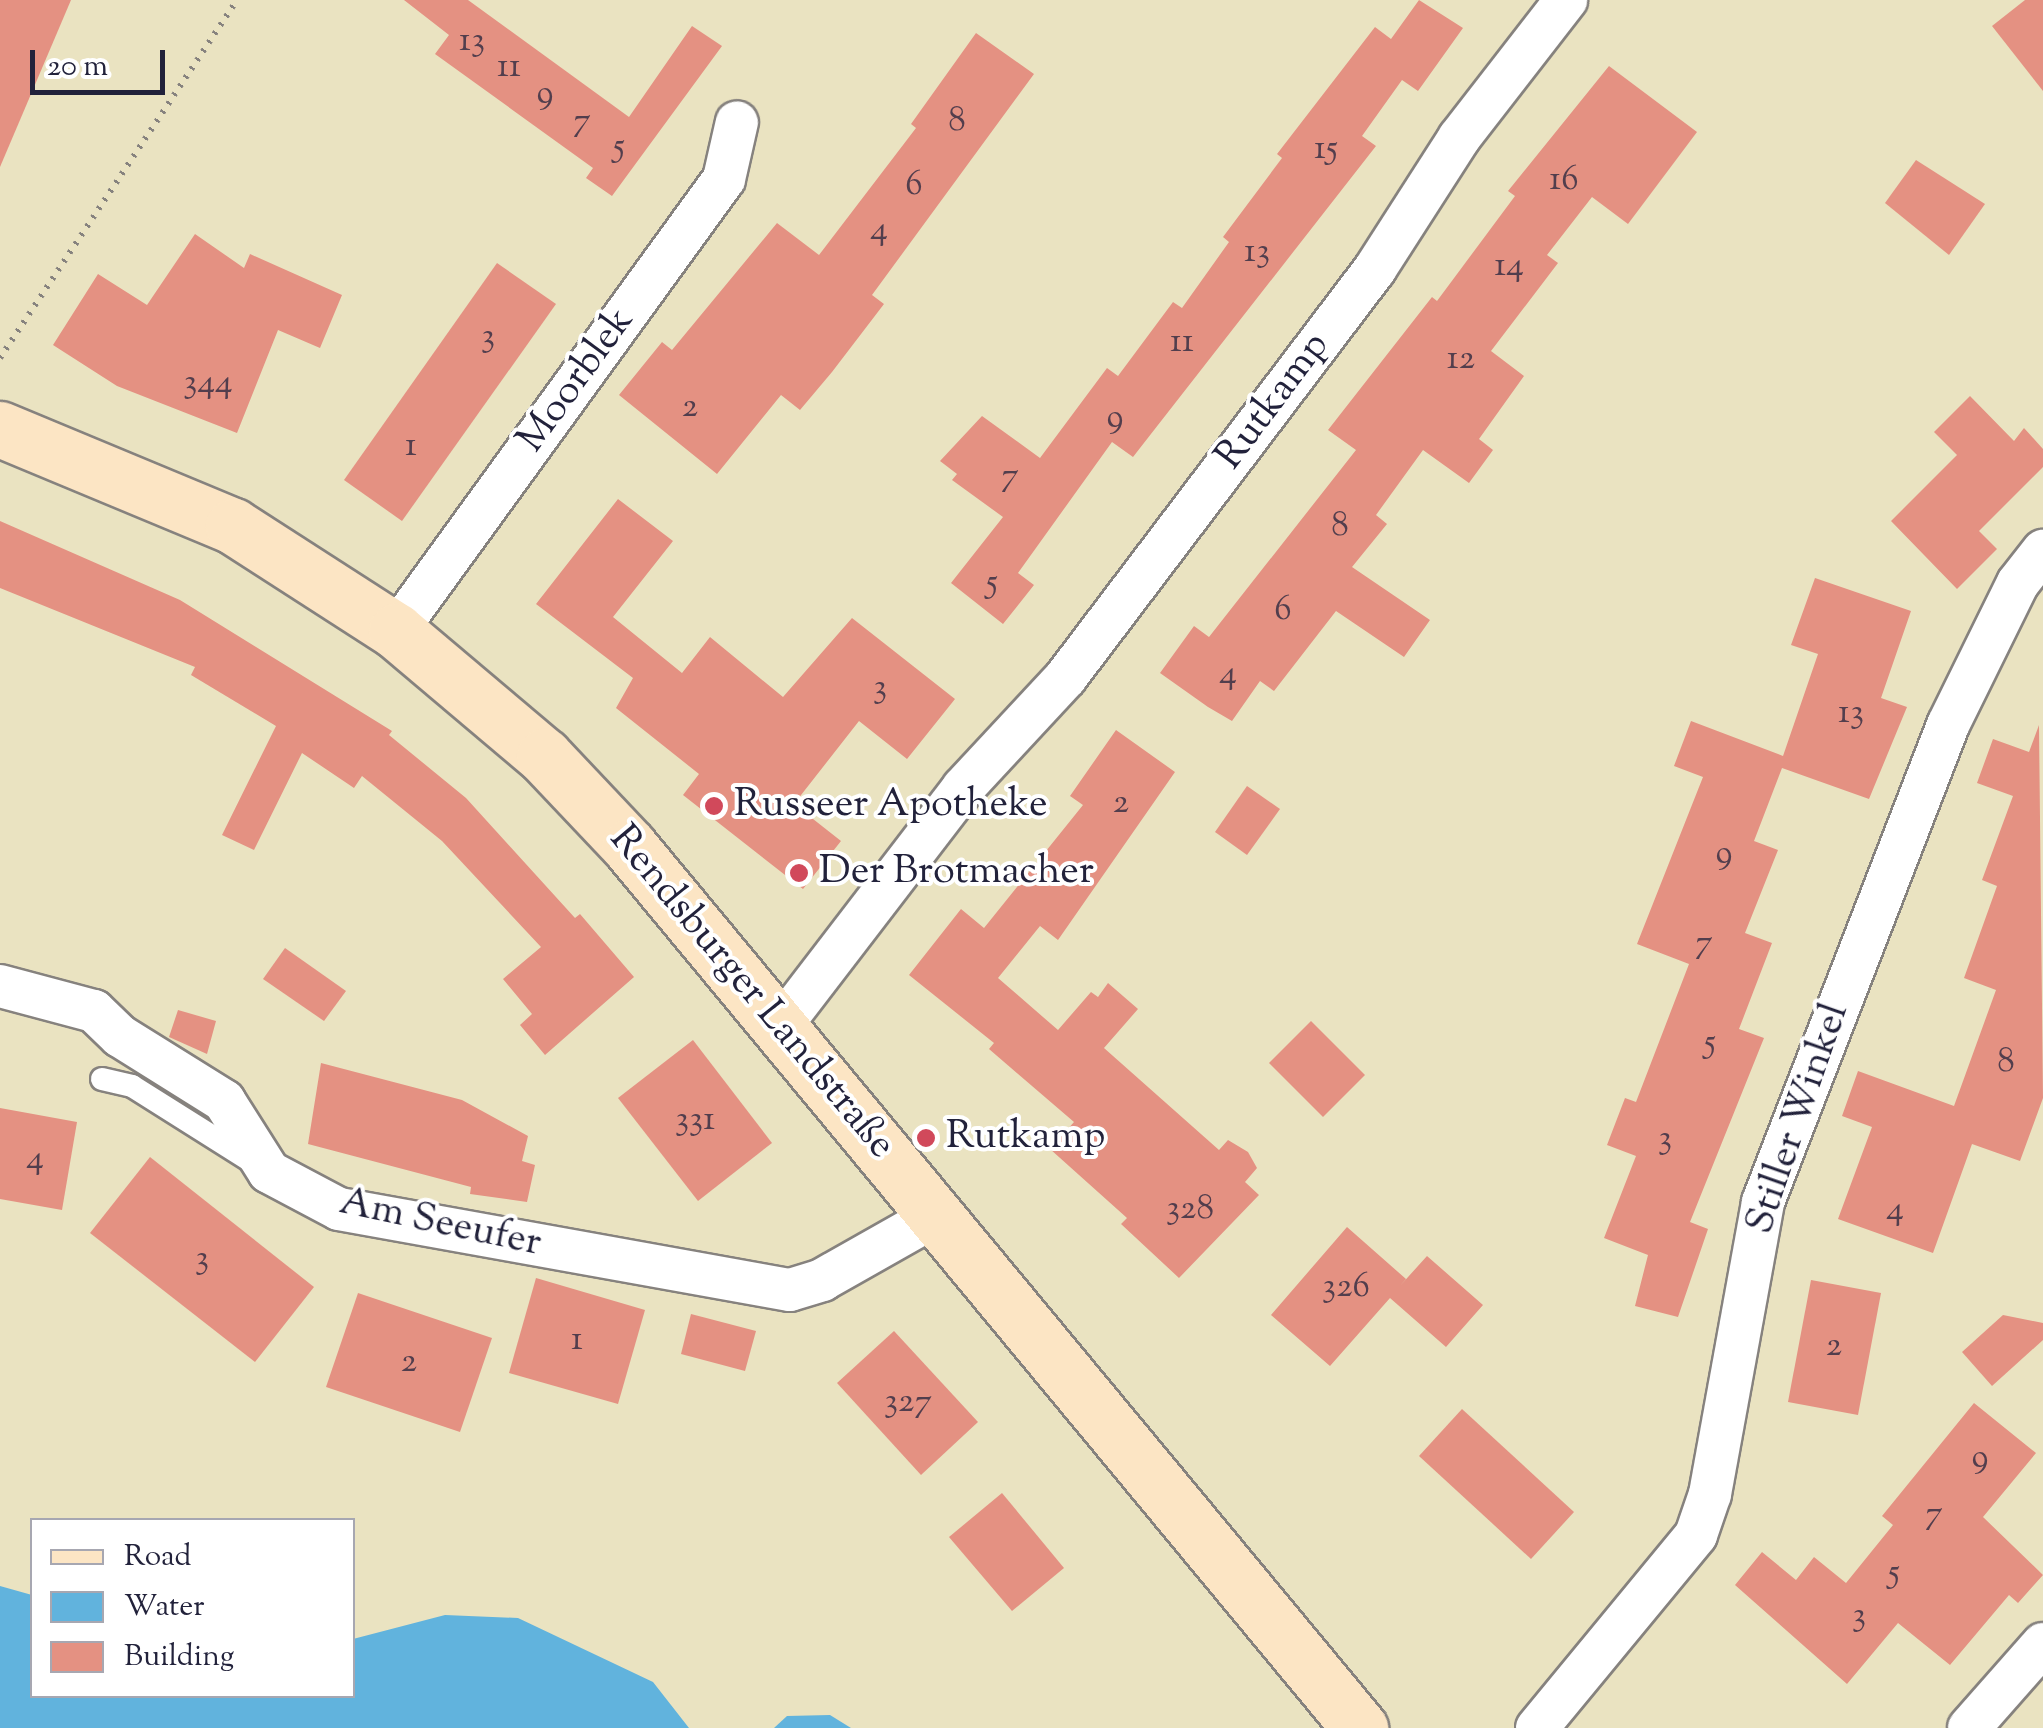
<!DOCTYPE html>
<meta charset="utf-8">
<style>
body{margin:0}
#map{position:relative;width:2043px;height:1728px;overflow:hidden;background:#eae3c1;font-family:"Sorts Mill Goudy",serif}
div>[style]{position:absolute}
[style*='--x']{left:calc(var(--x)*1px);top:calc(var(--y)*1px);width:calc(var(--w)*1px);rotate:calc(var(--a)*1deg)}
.water>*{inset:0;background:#61b3dd}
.building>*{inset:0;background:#e49182}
.path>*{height:6px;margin-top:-3px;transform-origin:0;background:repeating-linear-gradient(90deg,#86827e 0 2.5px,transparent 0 10.5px)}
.roads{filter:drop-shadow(2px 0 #86827e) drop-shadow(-2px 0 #86827e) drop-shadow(0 2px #86827e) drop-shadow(0 -2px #86827e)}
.lane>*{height:22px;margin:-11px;padding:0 11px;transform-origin:11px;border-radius:11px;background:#fff}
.street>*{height:42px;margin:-21px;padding:0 21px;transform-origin:21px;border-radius:21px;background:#fff}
.secondary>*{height:55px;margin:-27.5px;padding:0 27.5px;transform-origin:27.5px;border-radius:27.5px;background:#fce5c4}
.dots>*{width:28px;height:28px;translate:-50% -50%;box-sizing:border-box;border:5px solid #fff;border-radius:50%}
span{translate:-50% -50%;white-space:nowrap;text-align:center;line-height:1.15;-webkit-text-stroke:8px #fff;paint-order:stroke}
.number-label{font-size:35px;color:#523e4d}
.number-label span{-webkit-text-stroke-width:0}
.street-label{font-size:40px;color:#22223b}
.poi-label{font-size:40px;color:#22223b}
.left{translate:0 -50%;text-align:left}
.legend{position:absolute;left:30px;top:1518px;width:325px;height:180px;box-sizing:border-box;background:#fff;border:2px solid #a7a7b1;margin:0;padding:12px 18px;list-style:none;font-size:30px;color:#22223b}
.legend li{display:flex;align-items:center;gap:20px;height:50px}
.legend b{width:50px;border:2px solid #a7a7b1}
.scale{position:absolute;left:30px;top:50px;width:135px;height:45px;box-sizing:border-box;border:5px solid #22223b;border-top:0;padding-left:12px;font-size:30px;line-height:35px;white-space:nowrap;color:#22223b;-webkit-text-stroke:8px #fff;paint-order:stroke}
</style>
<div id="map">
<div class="water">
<div style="clip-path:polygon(0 1586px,32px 1595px,32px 1696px,352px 1696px,353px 1639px,445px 1615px,518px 1618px,653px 1682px,689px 1728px,0 1728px)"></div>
<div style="clip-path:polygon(830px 1715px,851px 1728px,774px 1728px,787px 1716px)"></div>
</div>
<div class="building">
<div style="clip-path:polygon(0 0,71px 0,0 167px)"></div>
<div style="clip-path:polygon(404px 0,468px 0,629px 117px,692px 26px,722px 46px,612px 196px,586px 178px,593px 168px,435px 54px,449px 35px)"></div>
<div style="clip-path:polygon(1419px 0,1463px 28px,1418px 91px,1402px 80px,1362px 136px,1376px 146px,1133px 457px,1112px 442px,1018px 573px,1034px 585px,1003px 624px,951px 583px,1003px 517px,952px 480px,957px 474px,940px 461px,982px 416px,1040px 458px,1107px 368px,1118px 376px,1173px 302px,1182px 308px,1229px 242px,1223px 237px,1282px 158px,1277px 154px,1375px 27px,1391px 39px)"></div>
<div style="clip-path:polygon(2025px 0,2043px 0,2043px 91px,1992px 26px)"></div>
<div style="clip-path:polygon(976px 33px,1034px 74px,872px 295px,884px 304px,832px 372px,800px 410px,781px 395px,717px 474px,619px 395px,662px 342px,672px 350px,777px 223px,819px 255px,916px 128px,911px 124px)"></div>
<div style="clip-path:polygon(1609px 66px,1697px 132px,1628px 224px,1592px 197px,1547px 255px,1558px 263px,1491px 351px,1524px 376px,1479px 439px,1493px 450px,1469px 483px,1423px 450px,1376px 515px,1387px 524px,1352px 567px,1430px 620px,1404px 657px,1336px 611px,1274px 691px,1260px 681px,1232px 721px,1208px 707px,1160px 673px,1194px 626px,1209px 637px,1356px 450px,1328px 430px,1432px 297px,1437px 301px,1515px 196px,1508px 191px)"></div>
<div style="clip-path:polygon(1916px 160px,1985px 204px,1949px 255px,1885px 203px)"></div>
<div style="clip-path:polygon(195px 234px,244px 268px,250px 254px,342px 295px,320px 348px,278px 330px,237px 433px,117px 386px,53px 345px,98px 274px,147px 305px)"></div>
<div style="clip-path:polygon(497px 263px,556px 304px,402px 521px,344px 480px)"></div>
<div style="clip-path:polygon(1970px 396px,2014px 441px,2024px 428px,2043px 449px,2043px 467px,1979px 531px,1997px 549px,1957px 589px,1891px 521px,1957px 455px,1934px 432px)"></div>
<div style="clip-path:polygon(618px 499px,673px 541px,613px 617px,682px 673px,710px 637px,783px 697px,852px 618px,955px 699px,907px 759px,859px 721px,794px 804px,841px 841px,803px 889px,683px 795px,699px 774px,616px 708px,633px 678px,536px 604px)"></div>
<div style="clip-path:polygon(0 521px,180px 600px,392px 731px,389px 735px,466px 798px,575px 918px,580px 914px,634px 977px,545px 1055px,520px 1025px,532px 1014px,503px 979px,541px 947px,442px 841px,362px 776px,354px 788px,302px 753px,254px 850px,222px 835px,276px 726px,191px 675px,195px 667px,0 588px)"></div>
<div style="clip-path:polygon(1815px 578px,1911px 611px,1881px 698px,1907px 707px,1869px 799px,1782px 768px,1754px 841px,1778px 850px,1745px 933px,1772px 943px,1739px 1029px,1764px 1038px,1690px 1222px,1708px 1229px,1678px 1317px,1635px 1306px,1648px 1255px,1604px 1238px,1636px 1156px,1607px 1145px,1625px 1098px,1636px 1102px,1689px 964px,1637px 944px,1703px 777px,1674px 766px,1691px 721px,1783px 756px,1818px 654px,1791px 645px)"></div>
<div style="clip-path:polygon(2039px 725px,2043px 1098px,2020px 1161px,1972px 1144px,1933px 1253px,1838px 1219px,1872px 1127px,1842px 1116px,1858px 1071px,1954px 1106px,1996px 990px,1964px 978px,1997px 886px,1982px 880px,2013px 796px,1977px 783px,1993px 739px,2029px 752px)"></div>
<div style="clip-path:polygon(1116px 730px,1175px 772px,1058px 940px,1040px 926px,998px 978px,1058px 1030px,1091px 992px,1098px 997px,1108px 983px,1138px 1009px,1104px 1048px,1219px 1150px,1228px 1140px,1248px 1152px,1257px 1168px,1245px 1182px,1259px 1195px,1179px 1278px,1121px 1224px,1127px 1218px,1050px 1149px,1074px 1122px,989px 1049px,994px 1043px,909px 975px,961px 909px,984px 928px,1083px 805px,1070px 796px)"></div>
<div style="clip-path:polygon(1247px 786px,1280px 809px,1247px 855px,1215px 832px)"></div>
<div style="clip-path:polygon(285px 948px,346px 991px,324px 1021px,263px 979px)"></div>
<div style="clip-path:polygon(178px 1010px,216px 1021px,207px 1054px,169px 1037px)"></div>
<div style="clip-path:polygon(1311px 1021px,1365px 1075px,1323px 1117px,1269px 1063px)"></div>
<div style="clip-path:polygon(693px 1040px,772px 1143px,698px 1201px,618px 1098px)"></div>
<div style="clip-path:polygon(321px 1063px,462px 1100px,528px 1136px,522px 1161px,535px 1165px,527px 1202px,470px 1194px,471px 1187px,308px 1144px)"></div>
<div style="clip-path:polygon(0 1108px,77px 1122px,62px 1210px,0 1199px)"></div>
<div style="clip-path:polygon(150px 1157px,314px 1287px,255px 1362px,90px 1233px)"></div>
<div style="clip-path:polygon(1347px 1227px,1406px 1279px,1399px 1287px,1427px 1256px,1483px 1305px,1446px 1347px,1390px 1298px,1330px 1366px,1271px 1315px)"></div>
<div style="clip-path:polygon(536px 1278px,645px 1310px,618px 1404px,509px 1373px)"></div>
<div style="clip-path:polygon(1811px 1280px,1881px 1293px,1858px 1415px,1788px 1402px)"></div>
<div style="clip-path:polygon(358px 1293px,492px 1338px,460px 1432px,326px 1387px)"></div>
<div style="clip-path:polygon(691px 1314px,756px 1331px,745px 1371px,681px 1354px)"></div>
<div style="clip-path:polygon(2003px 1315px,2043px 1323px,2043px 1340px,1992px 1386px,1962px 1352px)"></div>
<div style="clip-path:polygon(894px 1331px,978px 1422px,921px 1475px,837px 1383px)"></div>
<div style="clip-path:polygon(1974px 1403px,2036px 1453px,1983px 1517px,2043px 1575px,2018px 1603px,2009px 1595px,1950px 1665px,1898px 1623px,1847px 1684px,1735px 1585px,1762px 1552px,1796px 1580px,1814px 1557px,1846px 1583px,1893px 1525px,1882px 1516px)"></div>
<div style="clip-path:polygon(1462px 1409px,1574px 1512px,1531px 1559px,1419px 1456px)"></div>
<div style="clip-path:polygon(1002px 1493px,1064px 1568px,1012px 1611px,949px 1537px)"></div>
</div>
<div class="path">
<div style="--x:0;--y:358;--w:429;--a:-56.5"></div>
</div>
<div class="roads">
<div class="lane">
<div style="--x:102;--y:1079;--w:31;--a:13"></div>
<div style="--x:132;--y:1086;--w:141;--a:32.2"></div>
</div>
<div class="street">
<div style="--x:396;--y:631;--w:558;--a:-54.03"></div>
<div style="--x:724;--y:179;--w:58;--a:-77.2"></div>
<div style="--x:0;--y:986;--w:97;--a:14.9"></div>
<div style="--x:94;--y:1011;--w:36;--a:44"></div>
<div style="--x:120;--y:1036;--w:123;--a:32"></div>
<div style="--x:224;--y:1101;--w:84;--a:57.6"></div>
<div style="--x:269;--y:1172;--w:79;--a:27.9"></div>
<div style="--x:339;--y:1209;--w:458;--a:10.2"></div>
<div style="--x:790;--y:1290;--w:34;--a:-17"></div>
<div style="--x:822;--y:1280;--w:130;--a:-29.5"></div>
<div style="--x:779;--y:1028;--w:302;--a:-52.5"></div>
<div style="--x:963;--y:788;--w:151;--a:-47.1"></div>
<div style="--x:1066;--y:677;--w:512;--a:-52.86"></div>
<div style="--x:1375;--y:269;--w:156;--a:-57.3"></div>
<div style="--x:1459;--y:138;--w:175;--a:-52.2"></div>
<div style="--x:1537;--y:1728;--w:250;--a:-50.5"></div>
<div style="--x:1696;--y:1535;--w:43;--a:-71.1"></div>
<div style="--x:1710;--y:1494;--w:297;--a:-79.7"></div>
<div style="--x:1763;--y:1202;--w:512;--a:-68.8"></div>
<div style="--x:1948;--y:725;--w:158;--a:-63.8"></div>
<div style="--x:2018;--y:583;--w:41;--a:-52"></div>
<div style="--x:1969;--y:1728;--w:112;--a:-48.6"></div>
</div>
<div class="secondary">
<div style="--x:0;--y:429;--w:252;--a:22.6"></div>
<div style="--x:233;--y:526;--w:194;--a:32.8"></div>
<div style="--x:396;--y:631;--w:194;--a:40.2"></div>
<div style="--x:544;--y:756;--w:124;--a:46.6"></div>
<div style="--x:629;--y:846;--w:1146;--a:50.35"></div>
</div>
</div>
<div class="dots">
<div style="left:714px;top:806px;background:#d1495b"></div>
<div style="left:799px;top:873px;background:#d1495b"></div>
<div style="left:926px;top:1138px;background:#d1495b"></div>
</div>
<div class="number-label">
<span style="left:472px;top:42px">13</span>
<span style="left:509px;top:68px">11</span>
<span style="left:545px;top:95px">9</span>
<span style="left:582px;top:122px">7</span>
<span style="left:957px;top:122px">8</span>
<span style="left:619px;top:148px">5</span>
<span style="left:1326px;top:150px">15</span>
<span style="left:1564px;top:181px">16</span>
<span style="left:914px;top:186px">6</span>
<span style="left:879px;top:231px">4</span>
<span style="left:1257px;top:253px">13</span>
<span style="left:1509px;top:267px">14</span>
<span style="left:488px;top:338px">3</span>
<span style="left:1182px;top:343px">11</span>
<span style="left:1461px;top:360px">12</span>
<span style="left:208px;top:384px">344</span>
<span style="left:690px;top:408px">2</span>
<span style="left:1115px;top:419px">9</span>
<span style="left:411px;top:447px">1</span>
<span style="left:1010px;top:477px">7</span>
<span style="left:1340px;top:527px">8</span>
<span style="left:992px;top:584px">5</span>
<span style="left:1283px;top:611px">6</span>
<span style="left:1228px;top:675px">4</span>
<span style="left:880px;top:689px">3</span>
<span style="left:1851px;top:714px">13</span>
<span style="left:1121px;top:804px">2</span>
<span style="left:1724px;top:855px">9</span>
<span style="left:1704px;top:944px">7</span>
<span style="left:1710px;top:1044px">5</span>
<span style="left:2006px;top:1063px">8</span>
<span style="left:695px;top:1121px">331</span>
<span style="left:1665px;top:1140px">3</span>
<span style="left:35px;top:1160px">4</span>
<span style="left:1190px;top:1210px">328</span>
<span style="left:1895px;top:1211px">4</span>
<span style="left:202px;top:1260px">3</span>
<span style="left:1346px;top:1288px">326</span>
<span style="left:577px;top:1341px">1</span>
<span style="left:1834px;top:1347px">2</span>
<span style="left:409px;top:1363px">2</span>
<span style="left:908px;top:1403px">327</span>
<span style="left:1980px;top:1459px">9</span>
<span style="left:1934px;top:1515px">7</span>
<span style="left:1894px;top:1574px">5</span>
<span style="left:1859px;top:1617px">3</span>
</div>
<div class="street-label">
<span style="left:577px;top:381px;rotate:-54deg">Moorblek</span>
<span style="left:1274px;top:402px;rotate:-53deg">Rutkamp</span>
<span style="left:751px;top:993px;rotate:50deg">Rendsburger Landstraße</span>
<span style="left:1799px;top:1119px;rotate:-71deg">Stiller Winkel</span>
<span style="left:440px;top:1224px;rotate:12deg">Am Seeufer</span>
</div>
<div class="poi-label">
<span class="left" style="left:734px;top:806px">Russeer Apotheke</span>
<span class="left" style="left:819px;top:873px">Der Brotmacher</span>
<span class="left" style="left:946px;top:1138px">Rutkamp</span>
</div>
<ul class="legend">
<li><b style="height:12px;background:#fce5c4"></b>Road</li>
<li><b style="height:28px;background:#61b3dd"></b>Water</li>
<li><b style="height:28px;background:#e49182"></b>Building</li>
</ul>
<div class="scale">20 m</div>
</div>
